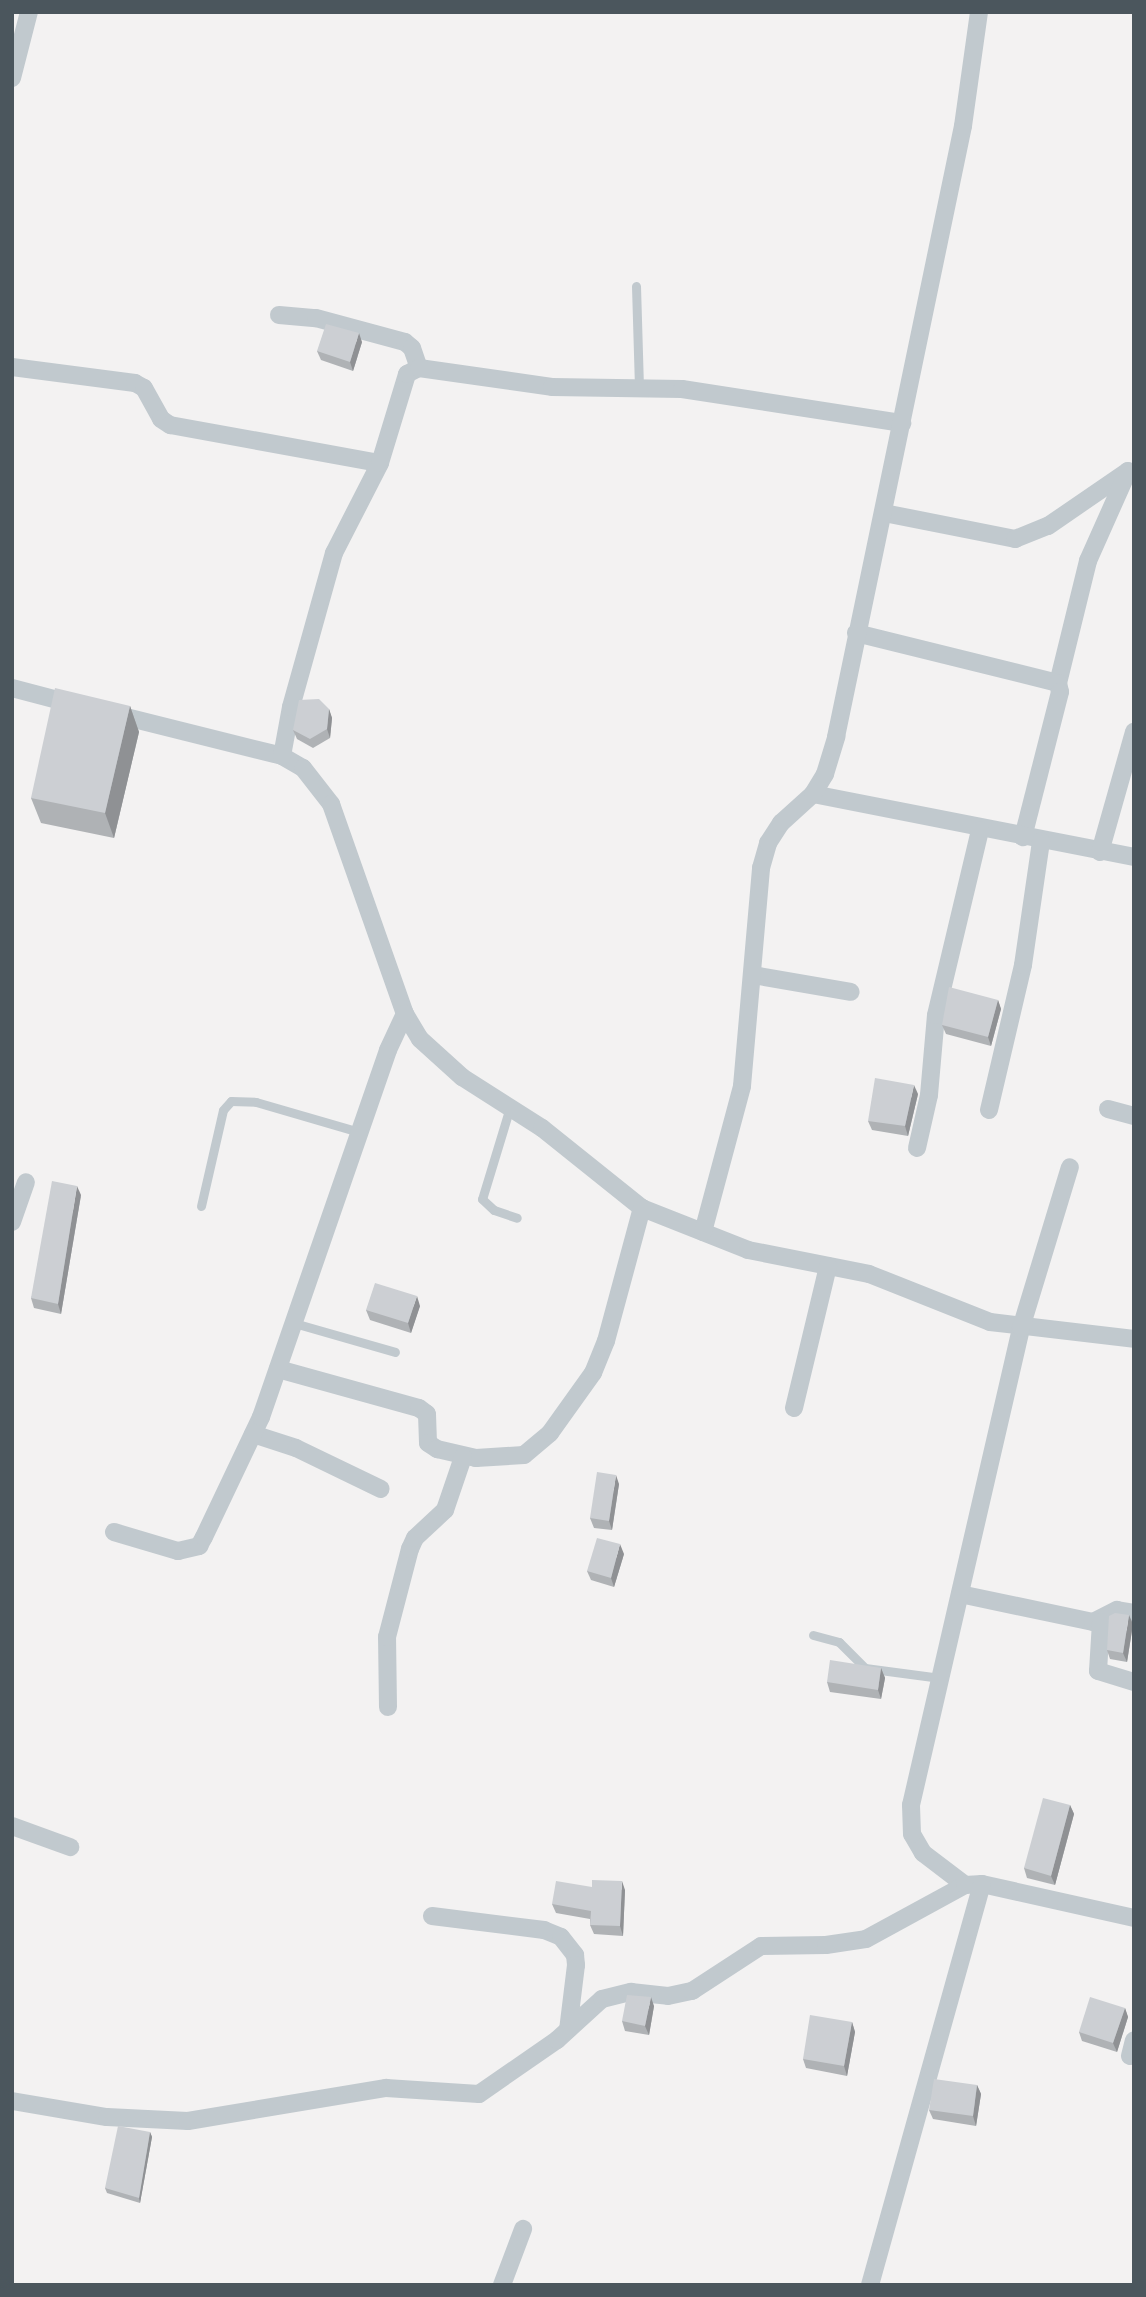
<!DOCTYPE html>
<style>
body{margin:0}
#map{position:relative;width:1146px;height:2297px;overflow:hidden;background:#f3f2f2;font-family:Arial,sans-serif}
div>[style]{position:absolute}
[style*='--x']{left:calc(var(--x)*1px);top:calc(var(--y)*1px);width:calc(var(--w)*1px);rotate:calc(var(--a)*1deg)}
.lane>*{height:9px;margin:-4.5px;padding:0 4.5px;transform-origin:4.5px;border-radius:4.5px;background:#c1c9ce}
.street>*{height:18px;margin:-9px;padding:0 9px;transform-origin:9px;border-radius:9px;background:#c1c9ce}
.wall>*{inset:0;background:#afb2b5}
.shaded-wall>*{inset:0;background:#8f9194}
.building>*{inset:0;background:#cccfd3}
span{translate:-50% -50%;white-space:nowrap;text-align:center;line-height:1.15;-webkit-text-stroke:6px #fff;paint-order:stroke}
.frame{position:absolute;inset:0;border:14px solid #4b565d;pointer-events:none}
</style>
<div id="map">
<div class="lane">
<div style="--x:636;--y:286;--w:102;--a:88.3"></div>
<div style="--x:510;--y:1107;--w:96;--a:106.9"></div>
<div style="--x:482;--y:1199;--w:16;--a:43"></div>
<div style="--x:494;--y:1210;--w:24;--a:19"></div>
<div style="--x:201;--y:1206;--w:98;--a:-77.1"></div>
<div style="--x:223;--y:1110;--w:12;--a:-48"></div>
<div style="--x:231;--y:1101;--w:25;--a:2"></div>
<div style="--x:256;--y:1102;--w:107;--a:16.2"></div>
<div style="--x:294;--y:1323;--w:105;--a:16"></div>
<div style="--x:813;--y:1635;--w:27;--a:15"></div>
<div style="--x:839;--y:1642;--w:37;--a:45"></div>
<div style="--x:865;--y:1668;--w:76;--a:7.6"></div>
</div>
<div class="street">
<div style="--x:12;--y:78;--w:68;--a:-75.6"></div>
<div style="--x:279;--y:315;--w:37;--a:5"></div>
<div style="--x:316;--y:318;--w:92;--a:15.1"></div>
<div style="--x:405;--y:342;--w:9;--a:41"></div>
<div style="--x:412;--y:348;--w:21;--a:71"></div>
<div style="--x:12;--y:367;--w:124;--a:7.4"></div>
<div style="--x:135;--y:383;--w:10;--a:29"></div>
<div style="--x:144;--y:388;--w:35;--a:61"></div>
<div style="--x:161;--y:419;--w:11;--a:34"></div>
<div style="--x:170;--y:425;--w:213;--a:10.3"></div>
<div style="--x:884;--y:513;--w:134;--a:11.2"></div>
<div style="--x:1015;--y:539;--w:35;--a:-22"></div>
<div style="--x:1048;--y:526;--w:97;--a:-34.5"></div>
<div style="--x:1128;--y:471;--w:98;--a:114"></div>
<div style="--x:1088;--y:561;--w:126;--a:103.8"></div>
<div style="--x:856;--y:633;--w:208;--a:13.9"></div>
<div style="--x:1058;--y:683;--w:9;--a:77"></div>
<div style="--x:1060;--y:692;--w:150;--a:104.3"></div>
<div style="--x:12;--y:688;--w:63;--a:14.7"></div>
<div style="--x:114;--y:714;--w:173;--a:14"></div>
<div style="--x:282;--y:756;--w:24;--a:30"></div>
<div style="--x:303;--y:768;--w:46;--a:52.1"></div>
<div style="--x:331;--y:804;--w:223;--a:70.6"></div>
<div style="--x:405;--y:1014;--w:29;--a:59"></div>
<div style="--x:420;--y:1039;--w:57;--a:42.1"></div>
<div style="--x:462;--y:1077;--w:95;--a:32.5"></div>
<div style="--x:542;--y:1128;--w:128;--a:38.7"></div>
<div style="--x:642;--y:1208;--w:114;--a:21.6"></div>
<div style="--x:748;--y:1250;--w:123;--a:11.2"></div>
<div style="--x:869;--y:1274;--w:130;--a:21.6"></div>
<div style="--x:990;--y:1322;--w:145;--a:6.7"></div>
<div style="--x:282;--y:756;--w:50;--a:-79.6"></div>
<div style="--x:291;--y:707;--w:160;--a:-74.4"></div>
<div style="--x:334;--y:553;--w:101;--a:-62.9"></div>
<div style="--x:380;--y:463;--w:93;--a:-73.1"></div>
<div style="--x:407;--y:374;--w:13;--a:-27"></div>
<div style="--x:419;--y:368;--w:134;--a:8.1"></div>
<div style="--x:552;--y:387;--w:130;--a:0.9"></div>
<div style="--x:682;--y:389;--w:223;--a:8.8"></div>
<div style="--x:813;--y:794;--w:327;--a:11.1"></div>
<div style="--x:1100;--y:852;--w:125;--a:-74.2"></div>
<div style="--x:753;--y:975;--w:99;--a:9.8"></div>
<div style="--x:1108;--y:1109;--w:27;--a:15"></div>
<div style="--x:989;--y:1110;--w:149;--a:-76.8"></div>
<div style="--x:1023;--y:965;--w:125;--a:-81.7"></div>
<div style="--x:917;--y:1148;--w:54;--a:-77.2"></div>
<div style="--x:929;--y:1095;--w:80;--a:-85"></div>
<div style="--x:936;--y:1015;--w:190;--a:-76.6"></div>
<div style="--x:12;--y:1222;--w:42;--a:-70.7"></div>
<div style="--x:703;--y:1232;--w:151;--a:-75"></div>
<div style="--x:742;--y:1086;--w:219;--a:-85"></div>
<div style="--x:761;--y:868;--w:26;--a:-74"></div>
<div style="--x:768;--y:843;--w:24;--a:-57"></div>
<div style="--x:781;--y:823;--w:43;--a:-42.2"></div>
<div style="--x:813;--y:794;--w:23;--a:-59"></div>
<div style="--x:825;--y:774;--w:39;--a:-73"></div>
<div style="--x:836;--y:737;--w:624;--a:-78.26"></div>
<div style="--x:963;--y:126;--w:115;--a:-82"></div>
<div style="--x:278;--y:1369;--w:146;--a:15.5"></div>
<div style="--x:419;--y:1408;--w:10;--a:37"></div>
<div style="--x:427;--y:1414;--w:29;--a:88"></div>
<div style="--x:428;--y:1443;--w:11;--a:34"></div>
<div style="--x:437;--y:1449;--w:40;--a:13"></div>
<div style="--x:476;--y:1458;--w:48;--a:-3.6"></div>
<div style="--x:524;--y:1455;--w:34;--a:-40"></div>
<div style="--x:550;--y:1433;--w:74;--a:-54.4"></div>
<div style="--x:593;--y:1373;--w:35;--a:-68"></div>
<div style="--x:606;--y:1341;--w:138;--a:-74.9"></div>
<div style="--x:794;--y:1408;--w:146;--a:-76.5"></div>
<div style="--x:253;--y:1434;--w:45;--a:18"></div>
<div style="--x:296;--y:1448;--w:94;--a:25.8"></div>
<div style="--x:114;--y:1532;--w:67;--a:16.5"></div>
<div style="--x:178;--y:1551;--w:22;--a:-13"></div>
<div style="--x:199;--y:1546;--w:10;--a:-61"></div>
<div style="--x:204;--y:1537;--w:133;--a:-64.6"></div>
<div style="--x:261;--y:1417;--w:388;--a:-70.9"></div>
<div style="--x:388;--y:1050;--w:40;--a:-65"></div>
<div style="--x:960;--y:1594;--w:136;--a:11.9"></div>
<div style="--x:1093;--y:1622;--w:27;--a:-27"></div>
<div style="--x:1117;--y:1610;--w:17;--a:10"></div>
<div style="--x:1101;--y:1622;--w:49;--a:93.5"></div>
<div style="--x:1098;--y:1671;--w:38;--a:17"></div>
<div style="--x:388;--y:1707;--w:70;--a:-90.8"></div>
<div style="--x:387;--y:1637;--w:91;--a:-75.4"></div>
<div style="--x:410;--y:1549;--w:12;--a:-66"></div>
<div style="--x:415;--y:1538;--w:41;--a:-43"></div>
<div style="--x:445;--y:1510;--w:56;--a:-71.2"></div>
<div style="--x:12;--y:1826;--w:62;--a:19.9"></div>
<div style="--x:965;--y:1885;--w:53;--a:-142.7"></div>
<div style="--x:923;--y:1853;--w:22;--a:-120"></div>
<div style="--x:912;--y:1834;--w:29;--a:-92"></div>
<div style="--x:911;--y:1805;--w:490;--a:-77"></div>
<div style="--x:1021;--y:1328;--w:168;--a:-73.1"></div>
<div style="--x:432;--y:1916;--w:113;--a:7.1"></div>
<div style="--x:544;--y:1930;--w:18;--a:22"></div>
<div style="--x:561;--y:1937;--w:23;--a:52"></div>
<div style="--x:575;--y:1955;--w:10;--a:84"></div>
<div style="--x:576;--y:1965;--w:65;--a:97"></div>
<div style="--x:1130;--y:2056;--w:16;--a:-76"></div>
<div style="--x:12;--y:2101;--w:96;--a:9.6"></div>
<div style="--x:107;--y:2117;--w:81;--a:2.8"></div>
<div style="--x:188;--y:2121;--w:201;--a:-9.5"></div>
<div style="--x:386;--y:2088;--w:93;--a:3.7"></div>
<div style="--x:479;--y:2094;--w:95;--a:-34.7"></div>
<div style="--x:557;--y:2040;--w:61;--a:-42.3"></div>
<div style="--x:602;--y:1999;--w:30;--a:-14"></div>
<div style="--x:631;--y:1992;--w:37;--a:6"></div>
<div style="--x:668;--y:1996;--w:25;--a:-12"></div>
<div style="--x:692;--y:1991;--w:82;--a:-33.1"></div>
<div style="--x:761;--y:1946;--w:65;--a:-0.9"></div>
<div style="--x:826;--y:1945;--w:40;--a:-8.5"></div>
<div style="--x:866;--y:1939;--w:113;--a:-28.6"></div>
<div style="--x:965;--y:1885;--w:17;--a:-3"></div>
<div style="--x:982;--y:1884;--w:156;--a:12.6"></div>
<div style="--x:502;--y:2285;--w:60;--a:-69.4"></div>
<div style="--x:870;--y:2285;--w:416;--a:-74.4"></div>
</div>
<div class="wall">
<div style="clip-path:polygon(362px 342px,353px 371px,321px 360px,317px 351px)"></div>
<div style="clip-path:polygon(130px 706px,139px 732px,114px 838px,41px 823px,31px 798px)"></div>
<div style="clip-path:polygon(329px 709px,332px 718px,330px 738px,313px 748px,297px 739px,293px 730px)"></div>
<div style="clip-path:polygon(998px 1000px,1001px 1009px,991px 1046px,946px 1034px,942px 1025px)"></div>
<div style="clip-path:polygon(918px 1094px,908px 1136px,872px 1130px,868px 1121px)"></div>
<div style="clip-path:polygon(81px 1195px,61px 1314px,34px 1308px,31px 1298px)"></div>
<div style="clip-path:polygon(420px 1306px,411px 1333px,370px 1320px,366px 1310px)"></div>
<div style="clip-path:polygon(619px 1484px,612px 1530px,594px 1528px,590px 1518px)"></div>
<div style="clip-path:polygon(624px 1554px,614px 1587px,591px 1580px,587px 1571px)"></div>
<div style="clip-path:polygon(1133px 1624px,1127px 1662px,1110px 1659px,1107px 1650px)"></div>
<div style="clip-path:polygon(881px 1668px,885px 1678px,881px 1699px,830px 1692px,827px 1682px)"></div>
<div style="clip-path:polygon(1070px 1805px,1074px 1814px,1055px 1885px,1027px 1878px,1024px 1868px)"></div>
<div style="clip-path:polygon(592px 1887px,625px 1890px,623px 1936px,594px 1934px,590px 1925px,590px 1919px,556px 1913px,552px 1904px)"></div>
<div style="clip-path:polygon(654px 2006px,649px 2035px,625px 2031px,622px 2021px)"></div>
<div style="clip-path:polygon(1125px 2008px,1128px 2017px,1117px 2052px,1082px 2041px,1079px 2032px)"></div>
<div style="clip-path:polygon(852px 2022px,855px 2032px,847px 2076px,806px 2068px,803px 2059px)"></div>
<div style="clip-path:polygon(977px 2085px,981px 2094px,976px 2126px,933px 2119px,929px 2110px)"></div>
<div style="clip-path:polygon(150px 2132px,152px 2137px,140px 2203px,107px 2193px,105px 2188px)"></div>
</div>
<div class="shaded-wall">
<div style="clip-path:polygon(359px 333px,362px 342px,353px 371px,350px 362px)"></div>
<div style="clip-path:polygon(130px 706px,139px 732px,114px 838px,105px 813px)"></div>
<div style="clip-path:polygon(329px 709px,332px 718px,330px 738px,327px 729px)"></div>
<div style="clip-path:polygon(998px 1000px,1001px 1009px,991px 1046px,988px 1037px)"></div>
<div style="clip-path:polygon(914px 1085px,918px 1094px,908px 1136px,905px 1126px)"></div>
<div style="clip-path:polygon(77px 1186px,81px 1195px,61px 1314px,58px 1304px)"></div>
<div style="clip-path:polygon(417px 1296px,420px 1306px,411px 1333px,408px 1323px)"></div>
<div style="clip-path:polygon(616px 1475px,619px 1484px,612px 1530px,609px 1521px)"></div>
<div style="clip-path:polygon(620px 1544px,624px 1554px,614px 1587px,611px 1578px)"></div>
<div style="clip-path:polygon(1129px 1615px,1133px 1624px,1127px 1662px,1123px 1653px)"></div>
<div style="clip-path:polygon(881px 1668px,885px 1678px,881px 1699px,878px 1690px)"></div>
<div style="clip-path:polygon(1070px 1805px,1074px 1814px,1055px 1885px,1051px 1876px)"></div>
<div style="clip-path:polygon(622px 1881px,625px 1890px,623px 1936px,620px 1926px)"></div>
<div style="clip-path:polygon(651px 1997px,654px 2006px,649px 2035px,645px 2026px)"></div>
<div style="clip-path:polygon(1125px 2008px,1128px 2017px,1117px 2052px,1113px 2043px)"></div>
<div style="clip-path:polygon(852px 2022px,855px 2032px,847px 2076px,844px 2066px)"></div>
<div style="clip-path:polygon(977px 2085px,981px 2094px,976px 2126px,973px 2116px)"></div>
<div style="clip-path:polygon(150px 2132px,152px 2137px,140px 2203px,139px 2198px)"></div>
</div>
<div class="building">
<div style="clip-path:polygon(326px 324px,359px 333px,350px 362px,317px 351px)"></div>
<div style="clip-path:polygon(55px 688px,130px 706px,105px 813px,31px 798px)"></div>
<div style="clip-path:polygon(319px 699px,329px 709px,327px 729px,310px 739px,293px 730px,299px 700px)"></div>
<div style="clip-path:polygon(949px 987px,998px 1000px,988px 1037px,942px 1025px)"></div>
<div style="clip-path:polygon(875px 1078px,914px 1085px,905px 1126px,868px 1121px)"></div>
<div style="clip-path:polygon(52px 1181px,77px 1186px,58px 1304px,31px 1298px)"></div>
<div style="clip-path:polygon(375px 1283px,417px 1296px,408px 1323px,366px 1310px)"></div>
<div style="clip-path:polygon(597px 1472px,616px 1475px,609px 1521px,590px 1518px)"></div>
<div style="clip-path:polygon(597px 1538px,620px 1544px,611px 1578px,587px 1571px)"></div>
<div style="clip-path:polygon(1115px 1613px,1129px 1615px,1123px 1653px,1107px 1650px,1109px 1616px)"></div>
<div style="clip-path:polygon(830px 1660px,881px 1668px,878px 1690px,827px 1682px)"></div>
<div style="clip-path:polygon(1043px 1798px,1070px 1805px,1051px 1876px,1024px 1868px)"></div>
<div style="clip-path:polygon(592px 1880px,622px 1881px,620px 1926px,590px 1925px,591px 1911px,552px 1904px,556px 1881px,592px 1887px)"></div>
<div style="clip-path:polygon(627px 1995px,651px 1997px,645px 2026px,622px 2021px)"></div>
<div style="clip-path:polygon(1090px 1997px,1125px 2008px,1113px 2043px,1079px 2032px)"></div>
<div style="clip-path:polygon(810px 2015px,852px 2022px,844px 2066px,803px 2059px)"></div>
<div style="clip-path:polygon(934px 2079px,977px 2085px,973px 2116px,929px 2110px)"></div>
<div style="clip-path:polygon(118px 2126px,150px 2132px,139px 2198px,105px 2188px)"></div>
</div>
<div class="frame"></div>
</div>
